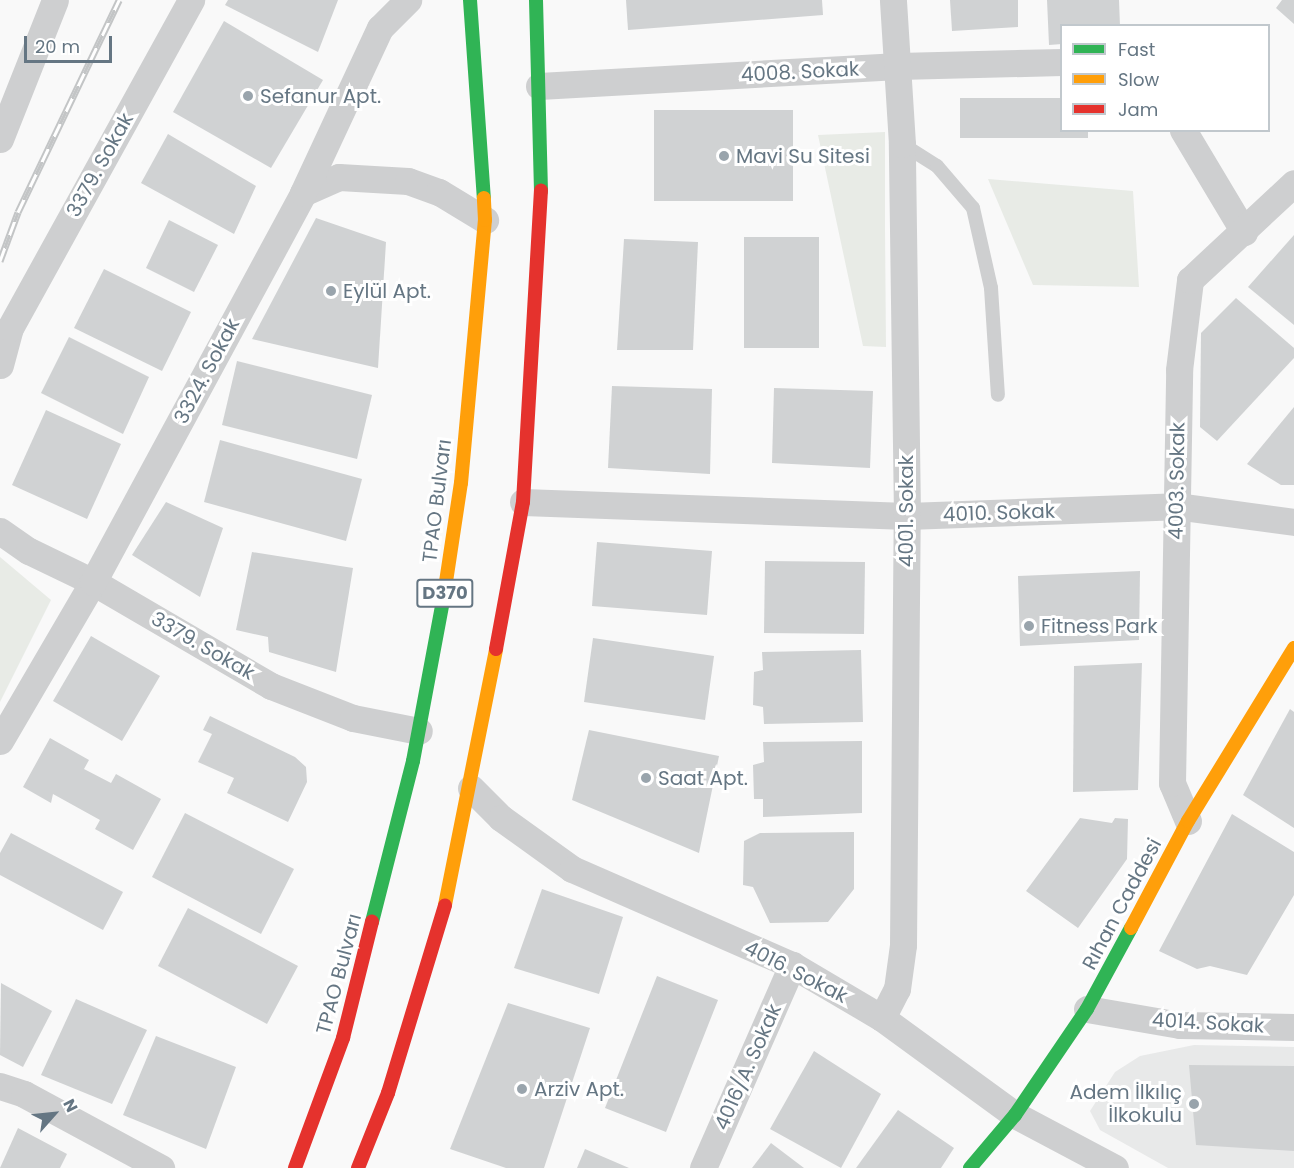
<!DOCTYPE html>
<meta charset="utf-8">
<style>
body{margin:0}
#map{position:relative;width:1294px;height:1168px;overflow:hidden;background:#f9f9f9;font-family:Poppins,sans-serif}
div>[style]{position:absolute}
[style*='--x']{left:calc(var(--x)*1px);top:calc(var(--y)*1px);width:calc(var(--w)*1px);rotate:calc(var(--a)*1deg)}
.built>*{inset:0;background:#e8e9e9}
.green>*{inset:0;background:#e8ebe6}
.building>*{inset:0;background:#d0d2d3}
.lane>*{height:14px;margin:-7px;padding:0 7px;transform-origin:7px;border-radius:7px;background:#cecfd0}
.street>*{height:27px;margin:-13.5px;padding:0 13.5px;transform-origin:13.5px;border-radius:13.5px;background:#cecfd0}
.fast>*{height:14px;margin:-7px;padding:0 7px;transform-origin:7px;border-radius:7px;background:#30b455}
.slow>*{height:14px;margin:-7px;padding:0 7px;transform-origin:7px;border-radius:7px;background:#ff9f0a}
.jam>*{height:14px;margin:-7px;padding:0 7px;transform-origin:7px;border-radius:7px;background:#e5322d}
.rail>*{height:7px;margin-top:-3.5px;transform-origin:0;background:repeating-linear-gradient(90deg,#fff 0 14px,#c3c5c6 0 28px);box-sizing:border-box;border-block:2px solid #c3c5c6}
.dots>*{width:16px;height:16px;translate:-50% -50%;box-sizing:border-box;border:3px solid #fff;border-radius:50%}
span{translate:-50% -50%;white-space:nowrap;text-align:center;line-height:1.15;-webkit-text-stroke:6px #fff;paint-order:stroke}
.shield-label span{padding:2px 4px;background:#fff;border:2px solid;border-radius:4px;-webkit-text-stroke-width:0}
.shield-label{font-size:18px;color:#657683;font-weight:700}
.street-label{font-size:20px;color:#657683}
.poi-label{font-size:20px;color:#657683}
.left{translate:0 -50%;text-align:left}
.right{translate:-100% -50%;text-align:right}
.legend{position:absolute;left:1060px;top:24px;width:210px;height:108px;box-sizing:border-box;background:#fff;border:2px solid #c1c8cd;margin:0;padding:8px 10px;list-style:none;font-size:18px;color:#657683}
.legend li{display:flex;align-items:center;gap:12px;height:30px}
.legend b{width:30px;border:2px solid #c1c8cd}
.north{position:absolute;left:24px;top:1084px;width:60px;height:60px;-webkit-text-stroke:4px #fff;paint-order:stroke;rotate:63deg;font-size:16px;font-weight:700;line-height:24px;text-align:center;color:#657683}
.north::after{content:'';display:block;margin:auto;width:21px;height:27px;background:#657683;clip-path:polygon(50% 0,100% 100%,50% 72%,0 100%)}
.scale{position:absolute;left:24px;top:36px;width:88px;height:27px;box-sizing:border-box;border:3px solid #657683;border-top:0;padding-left:8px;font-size:18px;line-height:21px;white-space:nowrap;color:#657683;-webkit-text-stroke:4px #fff;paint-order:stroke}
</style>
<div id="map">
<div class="built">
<div style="clip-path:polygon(1194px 1045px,1294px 1047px,1294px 1168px,1168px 1168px,1100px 1130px,1090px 1111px,1115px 1072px,1140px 1056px)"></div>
</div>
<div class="green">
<div style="clip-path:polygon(885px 132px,885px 227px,886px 347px,863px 346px,818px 135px)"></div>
<div style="clip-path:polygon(988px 179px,1133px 191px,1139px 287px,1033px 285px)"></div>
<div style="clip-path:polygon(0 557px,51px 600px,0 702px)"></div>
</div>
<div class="building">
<div style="clip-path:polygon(228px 0,338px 0,318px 52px,225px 5px)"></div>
<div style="clip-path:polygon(626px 0,822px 0,823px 15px,628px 30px)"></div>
<div style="clip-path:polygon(950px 0,1018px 0,1018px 27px,952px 31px)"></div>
<div style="clip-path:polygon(1047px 0,1119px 0,1120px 26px,1062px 26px,1062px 44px,1049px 45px)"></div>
<div style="clip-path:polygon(1282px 0,1294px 0,1294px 24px,1276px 8px)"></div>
<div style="clip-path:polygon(224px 21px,323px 80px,271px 168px,173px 112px)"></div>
<div style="clip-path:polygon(960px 98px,1062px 98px,1062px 130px,1088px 130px,1088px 138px,960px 138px)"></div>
<div style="clip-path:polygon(654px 110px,793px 110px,793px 201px,654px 201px)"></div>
<div style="clip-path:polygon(168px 134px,256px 186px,234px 234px,141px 183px)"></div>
<div style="clip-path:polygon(316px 218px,386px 242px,378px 368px,252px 339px)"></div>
<div style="clip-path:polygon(169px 220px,218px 245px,194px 292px,146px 268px)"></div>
<div style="clip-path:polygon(1294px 235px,1294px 325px,1248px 287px)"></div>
<div style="clip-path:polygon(744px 237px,819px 237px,819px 348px,744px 348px)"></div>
<div style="clip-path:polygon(624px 239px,698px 242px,693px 350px,617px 350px)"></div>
<div style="clip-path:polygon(104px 269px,191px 312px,162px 371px,74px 328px)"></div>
<div style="clip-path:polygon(1236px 298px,1294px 348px,1294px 358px,1217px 441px,1200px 427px,1201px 333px)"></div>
<div style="clip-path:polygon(69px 337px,149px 377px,123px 434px,41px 393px)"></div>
<div style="clip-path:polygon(237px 361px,372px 395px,357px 459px,222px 425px)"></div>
<div style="clip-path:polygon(612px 386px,712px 389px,710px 474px,608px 468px)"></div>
<div style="clip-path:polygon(774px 388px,873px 391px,870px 468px,772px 463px)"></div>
<div style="clip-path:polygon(1294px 407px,1294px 485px,1281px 485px,1247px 464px)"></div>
<div style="clip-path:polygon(46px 410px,121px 444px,87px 519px,12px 485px)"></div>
<div style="clip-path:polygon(220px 440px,362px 479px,346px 541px,204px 502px)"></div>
<div style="clip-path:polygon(166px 502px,223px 528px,200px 597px,132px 555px)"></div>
<div style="clip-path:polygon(597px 542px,712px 551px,707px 615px,592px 606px)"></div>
<div style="clip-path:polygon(252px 552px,353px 568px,336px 672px,269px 652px,268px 637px,236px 630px)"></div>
<div style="clip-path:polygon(765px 561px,865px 562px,864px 634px,764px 633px)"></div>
<div style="clip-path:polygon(1140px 571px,1139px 640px,1020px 646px,1018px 576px)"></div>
<div style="clip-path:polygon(91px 636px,160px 676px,122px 741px,53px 701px)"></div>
<div style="clip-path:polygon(593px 638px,714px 656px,705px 720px,584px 702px)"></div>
<div style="clip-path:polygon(861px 650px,863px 722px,764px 724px,763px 707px,753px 705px,754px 672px,763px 670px,762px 652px)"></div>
<div style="clip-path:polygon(1142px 663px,1138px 790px,1073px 792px,1074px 666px)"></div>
<div style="clip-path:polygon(1290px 709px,1294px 712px,1294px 828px,1243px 795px)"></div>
<div style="clip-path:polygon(210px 716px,295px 757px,306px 767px,307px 782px,288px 822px,227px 793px,234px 778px,198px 762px,212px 734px,203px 730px)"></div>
<div style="clip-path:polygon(589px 730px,719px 756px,699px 853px,572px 800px)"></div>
<div style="clip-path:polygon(50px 738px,89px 760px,84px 769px,111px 783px,116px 774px,161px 799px,133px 850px,95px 829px,100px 820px,53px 794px,51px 803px,23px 787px)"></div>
<div style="clip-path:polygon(862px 741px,862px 813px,763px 817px,763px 799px,754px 799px,753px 765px,764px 762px,763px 742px)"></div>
<div style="clip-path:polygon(185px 813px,294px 869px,261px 934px,152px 877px)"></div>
<div style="clip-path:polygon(1232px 814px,1294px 852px,1294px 895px,1247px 975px,1210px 966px,1197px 969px,1159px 951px)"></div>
<div style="clip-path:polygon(1080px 818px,1112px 823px,1115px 818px,1128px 819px,1127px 859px,1078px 928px,1026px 891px)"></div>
<div style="clip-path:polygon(854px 832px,854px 889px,828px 922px,770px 923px,753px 887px,743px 885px,744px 841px,760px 833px)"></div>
<div style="clip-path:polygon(11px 833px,123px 892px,103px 930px,0 875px,0 853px)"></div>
<div style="clip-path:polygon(542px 889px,623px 917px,599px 994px,514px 968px)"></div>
<div style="clip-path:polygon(188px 908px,298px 966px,267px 1024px,158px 966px)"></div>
<div style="clip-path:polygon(657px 976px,718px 1000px,666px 1132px,605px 1108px)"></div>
<div style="clip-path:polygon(1px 983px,52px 1011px,23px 1067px,0 1055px)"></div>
<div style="clip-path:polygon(76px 999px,147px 1030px,112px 1104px,41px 1075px)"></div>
<div style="clip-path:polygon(508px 1003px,590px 1028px,544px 1168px,506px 1168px,450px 1149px)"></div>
<div style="clip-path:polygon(156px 1036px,236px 1067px,206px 1149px,123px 1115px)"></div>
<div style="clip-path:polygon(814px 1051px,881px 1094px,841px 1168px,770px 1129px)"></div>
<div style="clip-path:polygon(1189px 1065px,1294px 1066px,1294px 1151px,1196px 1145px)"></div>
<div style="clip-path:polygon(898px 1110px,954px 1148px,941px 1168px,856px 1168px)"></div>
<div style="clip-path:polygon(18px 1128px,67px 1154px,60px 1168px,0 1168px)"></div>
<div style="clip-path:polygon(771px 1143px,804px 1168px,752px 1168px)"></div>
<div style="clip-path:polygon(585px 1149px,629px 1168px,577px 1168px)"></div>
</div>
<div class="lane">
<div style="--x:902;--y:144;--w:41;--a:32.2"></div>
<div style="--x:937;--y:166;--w:55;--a:49.4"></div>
<div style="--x:973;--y:208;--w:82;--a:77.3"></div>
<div style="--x:991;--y:288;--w:107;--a:86.3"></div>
</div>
<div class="street">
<div style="--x:539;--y:86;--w:360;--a:-3.2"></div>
<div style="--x:898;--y:66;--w:164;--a:-1.4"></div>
<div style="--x:1183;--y:130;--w:119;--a:59.1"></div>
<div style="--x:0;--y:139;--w:149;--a:-68.4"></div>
<div style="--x:303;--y:193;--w:39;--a:-24"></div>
<div style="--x:339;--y:177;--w:69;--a:3.3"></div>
<div style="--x:408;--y:181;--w:33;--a:20"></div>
<div style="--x:439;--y:192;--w:54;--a:31.3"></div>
<div style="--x:0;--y:365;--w:38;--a:-75"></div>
<div style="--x:10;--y:328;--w:375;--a:-61.1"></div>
<div style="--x:523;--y:502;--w:384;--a:2.1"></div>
<div style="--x:907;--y:516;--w:269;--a:-2.1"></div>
<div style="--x:1176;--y:506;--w:119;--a:7.7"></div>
<div style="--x:0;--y:531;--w:35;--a:35"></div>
<div style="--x:29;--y:551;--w:71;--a:25.8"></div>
<div style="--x:93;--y:582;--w:206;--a:30.3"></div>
<div style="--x:271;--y:686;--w:88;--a:21.3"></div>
<div style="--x:353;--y:718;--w:67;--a:11.1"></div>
<div style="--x:0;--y:741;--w:184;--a:-59.7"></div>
<div style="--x:93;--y:582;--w:442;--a:-61.6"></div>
<div style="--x:303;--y:193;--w:182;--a:-65"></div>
<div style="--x:380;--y:28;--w:40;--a:-45"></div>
<div style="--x:471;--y:788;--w:42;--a:45"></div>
<div style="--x:501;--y:818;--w:87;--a:35.7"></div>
<div style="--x:572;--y:869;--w:240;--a:23.6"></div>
<div style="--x:792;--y:965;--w:104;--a:30.5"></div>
<div style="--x:882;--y:1018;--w:165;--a:36.1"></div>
<div style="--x:1015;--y:1115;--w:113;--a:27.9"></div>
<div style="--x:1188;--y:821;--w:41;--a:-112.8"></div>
<div style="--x:1172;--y:783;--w:413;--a:-89"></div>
<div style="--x:1179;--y:370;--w:91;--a:-83"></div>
<div style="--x:1190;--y:280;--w:142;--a:-43"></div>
<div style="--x:1087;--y:1009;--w:94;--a:9.8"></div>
<div style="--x:1180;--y:1025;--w:114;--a:1"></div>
<div style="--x:882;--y:1018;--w:33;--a:-63"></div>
<div style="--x:897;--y:989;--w:44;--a:-82.2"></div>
<div style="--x:903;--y:945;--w:429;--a:-89.5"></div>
<div style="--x:907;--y:516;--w:372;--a:-90.8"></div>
<div style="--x:902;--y:144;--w:144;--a:-93.6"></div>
<div style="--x:0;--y:1086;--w:25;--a:18"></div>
<div style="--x:24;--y:1094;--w:156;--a:28.4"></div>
<div style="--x:703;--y:1168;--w:222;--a:-66.3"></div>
</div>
<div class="fast">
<div style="--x:470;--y:0;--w:198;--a:86"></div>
<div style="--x:536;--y:0;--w:191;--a:88.5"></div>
<div style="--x:372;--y:922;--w:166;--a:-75.7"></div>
<div style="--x:413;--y:761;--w:169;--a:-79.4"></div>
<div style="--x:970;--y:1168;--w:70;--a:-49.7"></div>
<div style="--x:1015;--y:1115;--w:128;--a:-55.8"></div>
<div style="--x:1087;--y:1009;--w:92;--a:-61.5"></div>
</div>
<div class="slow">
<div style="--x:444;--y:595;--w:113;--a:-81.4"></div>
<div style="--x:461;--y:483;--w:264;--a:-84.8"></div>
<div style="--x:485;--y:220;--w:22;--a:-93"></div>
<div style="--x:445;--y:905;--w:261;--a:-78.7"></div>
<div style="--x:1131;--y:928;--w:121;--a:-62"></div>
<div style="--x:1188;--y:821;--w:203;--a:-58.5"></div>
</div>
<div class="jam">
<div style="--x:496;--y:649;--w:149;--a:-79.6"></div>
<div style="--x:523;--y:502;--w:312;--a:-86.7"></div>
<div style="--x:295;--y:1168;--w:139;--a:-69.7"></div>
<div style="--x:343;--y:1038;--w:120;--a:-76"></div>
<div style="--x:358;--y:1168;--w:81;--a:-68.2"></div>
<div style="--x:388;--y:1093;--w:196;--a:-73.1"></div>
</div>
<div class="rail">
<div style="--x:0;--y:261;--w:52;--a:-69.8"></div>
<div style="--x:18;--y:212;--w:235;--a:-64.5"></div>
</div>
<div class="dots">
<div style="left:248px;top:96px;background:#99a4ac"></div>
<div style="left:724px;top:156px;background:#99a4ac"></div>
<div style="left:331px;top:291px;background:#99a4ac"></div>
<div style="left:1029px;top:626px;background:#99a4ac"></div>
<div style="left:646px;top:778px;background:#99a4ac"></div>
<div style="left:522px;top:1089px;background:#99a4ac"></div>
<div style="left:1194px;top:1104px;background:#99a4ac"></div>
</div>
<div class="shield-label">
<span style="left:445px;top:593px">D370</span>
</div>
<div class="street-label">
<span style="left:800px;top:72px;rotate:-3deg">4008. Sokak</span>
<span style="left:100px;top:165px;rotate:-61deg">3379. Sokak</span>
<span style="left:207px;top:371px;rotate:-62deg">3324. Sokak</span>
<span style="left:1177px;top:481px;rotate:-89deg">4003. Sokak</span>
<span style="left:437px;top:501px;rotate:-83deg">TPAO Bulvarı</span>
<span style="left:906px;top:511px;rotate:-90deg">4001. Sokak</span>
<span style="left:999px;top:513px;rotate:-2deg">4010. Sokak</span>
<span style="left:203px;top:646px;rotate:30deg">3379. Sokak</span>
<span style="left:1122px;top:904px;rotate:-62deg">Rıhan Caddesi</span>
<span style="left:796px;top:972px;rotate:27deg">4016. Sokak</span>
<span style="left:339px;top:974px;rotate:-75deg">TPAO Bulvarı</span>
<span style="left:1208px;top:1023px;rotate:3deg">4014. Sokak</span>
<span style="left:748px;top:1067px;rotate:-66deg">4016/A. Sokak</span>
</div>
<div class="poi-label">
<span class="left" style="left:260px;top:96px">Sefanur Apt.</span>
<span class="left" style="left:736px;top:156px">Mavi Su Sitesi</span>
<span class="left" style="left:343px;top:291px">Eylül Apt.</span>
<span class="left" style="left:1041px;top:626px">Fitness Park</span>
<span class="left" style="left:658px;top:778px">Saat Apt.</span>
<span class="left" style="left:534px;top:1089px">Arziv Apt.</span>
<span class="right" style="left:1182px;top:1104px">Adem İlkılıç<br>İlkokulu</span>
</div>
<ul class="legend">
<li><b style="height:8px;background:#30b455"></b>Fast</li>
<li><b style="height:8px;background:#ff9f0a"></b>Slow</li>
<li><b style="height:8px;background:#e5322d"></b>Jam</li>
</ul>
<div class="north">N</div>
<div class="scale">20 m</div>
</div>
